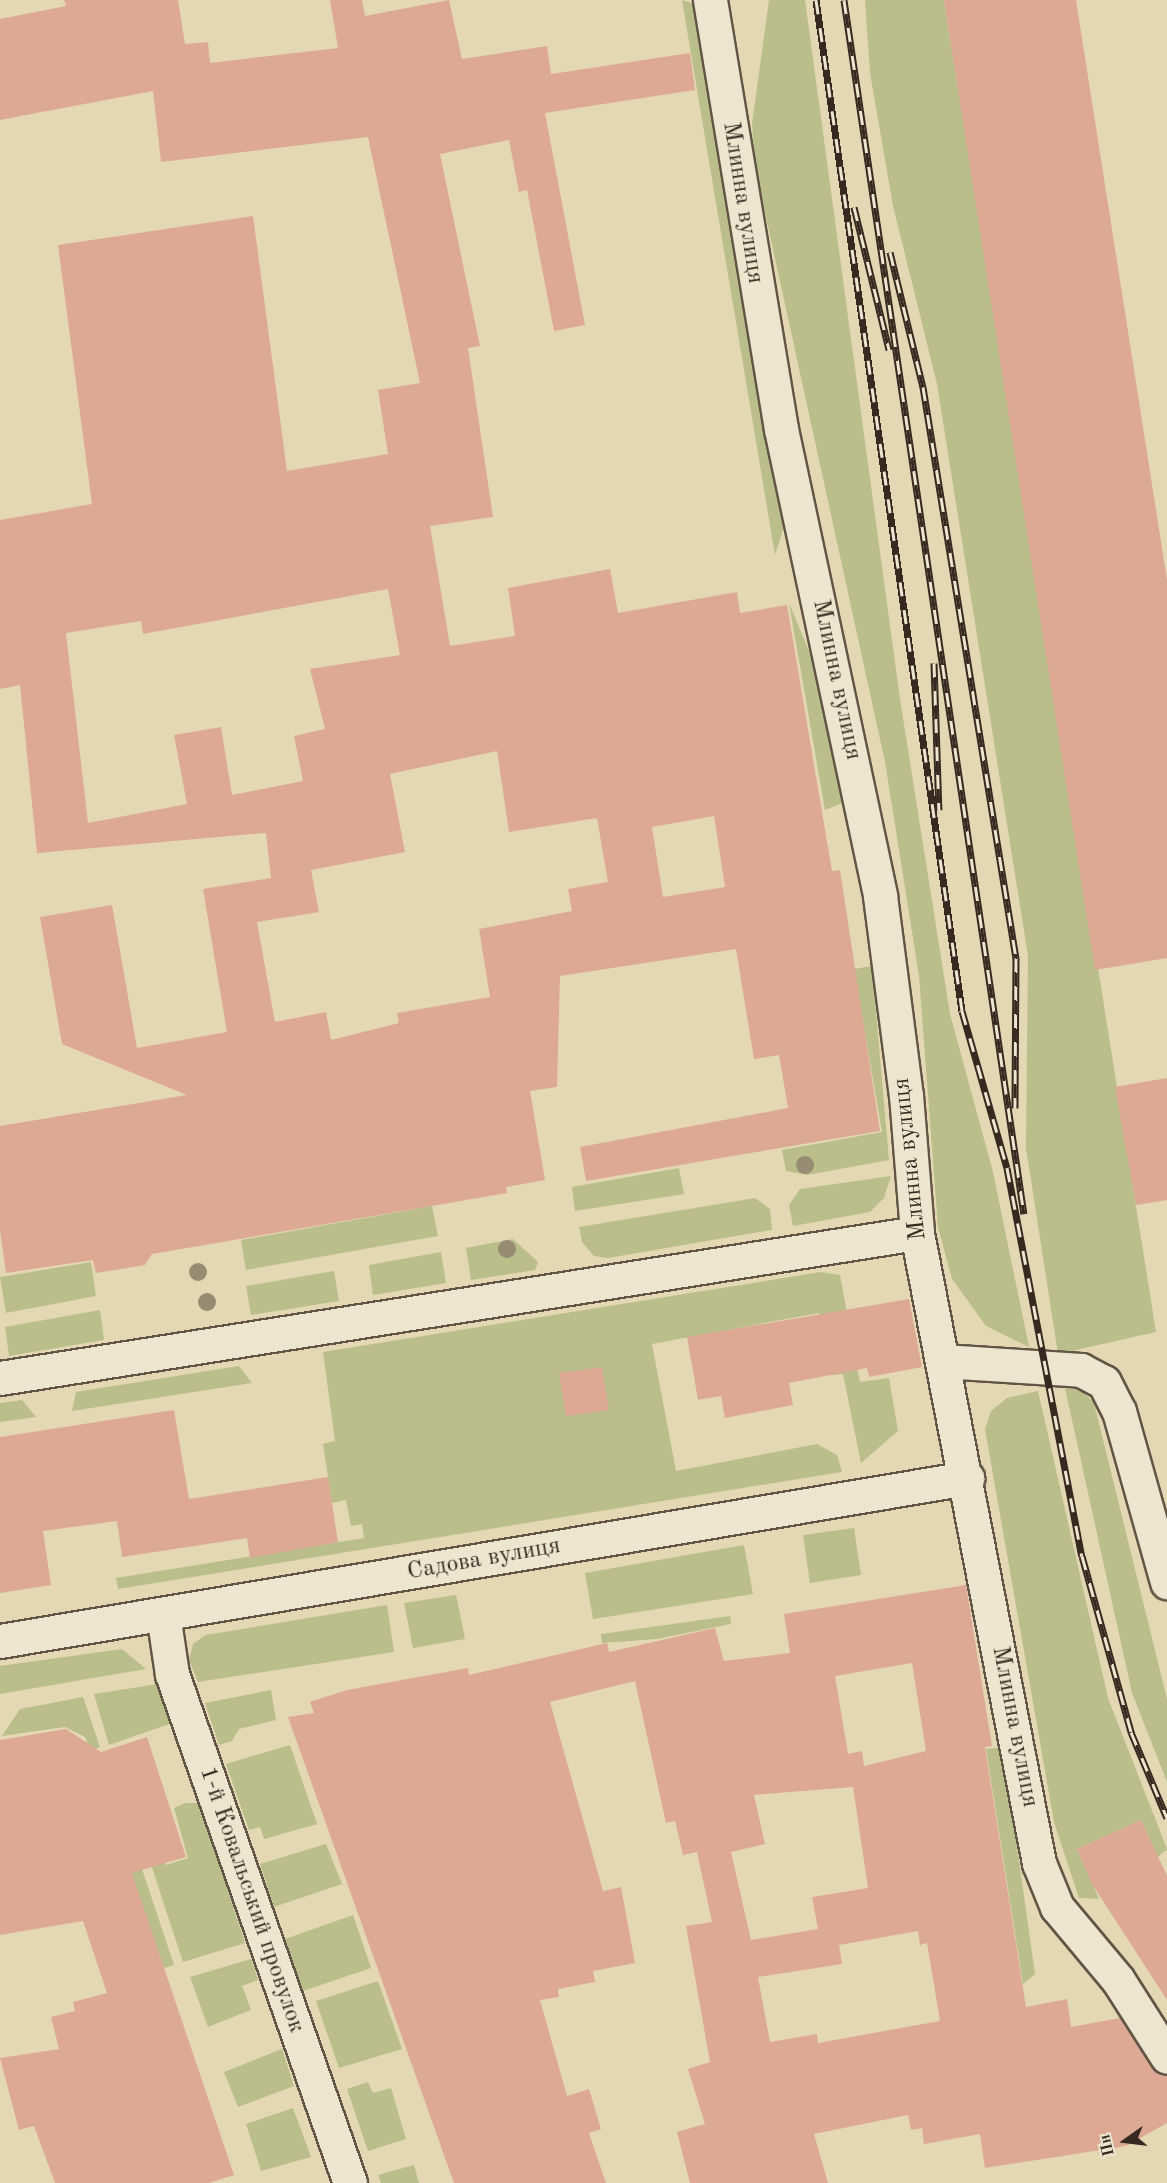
<!DOCTYPE html>
<meta charset="utf-8">
<style>
body{margin:0}
#map{position:relative;width:1167px;height:2183px;overflow:hidden;background:#e4d8b4;font-family:"Old Standard TT",serif}
div>[style]{position:absolute}
[style*='--x']{left:calc(var(--x)*1px);top:calc(var(--y)*1px);width:calc(var(--w)*1px);rotate:calc(var(--a)*1deg)}
.green>*{inset:0;background:#b9be8a}
.building>*{inset:0;background:#dda995}
.roads{filter:drop-shadow(2px 0 #625545) drop-shadow(-2px 0 #625545) drop-shadow(0 2px #625545) drop-shadow(0 -2px #625545)}
.street>*{height:33px;margin:-16.5px;padding:0 16.5px;transform-origin:16.5px;border-radius:16.5px;background:#ede6ce}
.rail>*{height:7px;margin-top:-3.5px;transform-origin:0;background:repeating-linear-gradient(90deg,#ede6ce 0 14px,#362920 0 28px);box-sizing:border-box;border-block:2px solid #362920}
.trees>*{width:18px;height:18px;margin:-9px;border-radius:50%;background:#968c71}
span{translate:-50% -50%;white-space:nowrap;text-align:center;line-height:1.15;-webkit-text-stroke:5px #ede6ce;paint-order:stroke}
.street-label{font-size:24px;color:#362920}
.north{position:absolute;left:1095px;top:2111px;width:60px;height:60px;-webkit-text-stroke:4px #ede6ce;paint-order:stroke;rotate:256deg;font-size:16px;font-weight:700;line-height:24px;text-align:center;color:#362920}
.north::after{content:'';display:block;margin:auto;width:21px;height:27px;background:#362920;clip-path:polygon(50% 0,100% 100%,50% 72%,0 100%)}
</style>
<div id="map">
<div class="green">
<div style="clip-path:polygon(682px 0,699px 6px,727px 215px,785px 523px,775px 555px)"></div>
<div style="clip-path:polygon(769px 0,805px 0,900px 699px,950px 1014px,993px 1172px,1029px 1347px,986px 1326px,952px 1279px,938px 1227px,919px 976px,885px 762px,755px 167px,752px 124px)"></div>
<div style="clip-path:polygon(865px 0,944px 0,1156px 1332px,1058px 1354px,1026px 1148px,1028px 956px,937px 384px,893px 206px,870px 73px)"></div>
<div style="clip-path:polygon(789px 603px,809px 651px,843px 778px,847px 801px,825px 810px)"></div>
<div style="clip-path:polygon(872px 966px,889px 1160px,807px 1175px,786px 1171px,782px 1150px,882px 1132px,854px 969px)"></div>
<div style="clip-path:polygon(679px 1168px,684px 1194px,575px 1211px,572px 1187px)"></div>
<div style="clip-path:polygon(891px 1176px,884px 1198px,870px 1212px,793px 1226px,789px 1205px,800px 1189px)"></div>
<div style="clip-path:polygon(755px 1198px,770px 1209px,772px 1230px,608px 1258px,594px 1256px,582px 1242px,579px 1227px)"></div>
<div style="clip-path:polygon(432px 1206px,438px 1236px,246px 1270px,241px 1240px)"></div>
<div style="clip-path:polygon(513px 1239px,538px 1262px,535px 1270px,471px 1280px,466px 1248px)"></div>
<div style="clip-path:polygon(441px 1252px,446px 1283px,373px 1295px,369px 1265px)"></div>
<div style="clip-path:polygon(91px 1262px,96px 1296px,6px 1313px,0 1277px)"></div>
<div style="clip-path:polygon(334px 1271px,339px 1301px,251px 1315px,246px 1286px)"></div>
<div style="clip-path:polygon(821px 1272px,840px 1275px,860px 1382px,889px 1378px,898px 1431px,861px 1463px,843px 1374px,831px 1375px,819px 1313px,652px 1344px,676px 1471px,817px 1444px,837px 1455px,842px 1472px,118px 1589px,116px 1578px,364px 1538px,362px 1524px,351px 1526px,346px 1500px,332px 1503px,323px 1444px,335px 1441px,323px 1352px)"></div>
<div style="clip-path:polygon(100px 1310px,104px 1340px,9px 1356px,5px 1327px)"></div>
<div style="clip-path:polygon(239px 1366px,252px 1383px,72px 1411px,76px 1392px)"></div>
<div style="clip-path:polygon(1065px 1388px,1081px 1390px,1094px 1403px,1167px 1699px,1167px 1782px,1132px 1693px)"></div>
<div style="clip-path:polygon(1038px 1391px,1108px 1698px,1167px 1849px,1158px 1857px,1141px 1820px,1077px 1849px,1099px 1899px,1079px 1898px,1054px 1822px,985px 1429px,991px 1411px,1007px 1398px)"></div>
<div style="clip-path:polygon(22px 1400px,36px 1417px,0 1422px,0 1403px)"></div>
<div style="clip-path:polygon(854px 1528px,861px 1575px,810px 1583px,803px 1535px)"></div>
<div style="clip-path:polygon(744px 1545px,753px 1594px,593px 1619px,585px 1573px)"></div>
<div style="clip-path:polygon(456px 1595px,465px 1639px,413px 1648px,404px 1603px)"></div>
<div style="clip-path:polygon(387px 1605px,394px 1652px,198px 1682px,189px 1660px,193px 1644px,206px 1635px)"></div>
<div style="clip-path:polygon(730px 1616px,731px 1624px,657px 1639px,602px 1643px,601px 1634px)"></div>
<div style="clip-path:polygon(122px 1649px,146px 1669px,0 1694px,0 1666px)"></div>
<div style="clip-path:polygon(158px 1684px,172px 1723px,109px 1745px,94px 1694px)"></div>
<div style="clip-path:polygon(271px 1690px,276px 1720px,239px 1729px,232px 1741px,219px 1745px,205px 1703px)"></div>
<div style="clip-path:polygon(83px 1697px,100px 1747px,90px 1751px,85px 1737px,65px 1727px,2px 1736px,20px 1709px)"></div>
<div style="clip-path:polygon(290px 1745px,317px 1824px,264px 1839px,260px 1827px,249px 1830px,226px 1764px)"></div>
<div style="clip-path:polygon(1003px 1747px,1035px 1974px,1023px 1984px,986px 1749px)"></div>
<div style="clip-path:polygon(185px 1803px,199px 1803px,245px 1943px,183px 1962px,138px 1825px,153px 1819px,166px 1865px,188px 1858px,174px 1808px)"></div>
<div style="clip-path:polygon(128px 1827px,174px 1965px,164px 1968px,117px 1831px)"></div>
<div style="clip-path:polygon(326px 1844px,342px 1884px,274px 1907px,260px 1864px)"></div>
<div style="clip-path:polygon(353px 1915px,371px 1968px,303px 1991px,285px 1939px)"></div>
<div style="clip-path:polygon(251px 1959px,258px 1980px,242px 1986px,251px 2010px,208px 2027px,190px 1977px)"></div>
<div style="clip-path:polygon(378px 1981px,402px 2049px,339px 2068px,316px 2001px)"></div>
<div style="clip-path:polygon(282px 2049px,294px 2086px,238px 2107px,224px 2072px)"></div>
<div style="clip-path:polygon(368px 2082px,373px 2093px,391px 2088px,406px 2139px,368px 2151px,347px 2089px)"></div>
<div style="clip-path:polygon(293px 2108px,311px 2157px,261px 2171px,246px 2124px)"></div>
<div style="clip-path:polygon(414px 2165px,419px 2183px,381px 2183px,378px 2175px)"></div>
</div>
<div class="building">
<div style="clip-path:polygon(evenodd,64px 0,178px 0,185px 44px,208px 42px,210px 63px,338px 48px,330px 0,362px 0,365px 16px,449px 0,462px 59px,547px 46px,551px 74px,690px 53px,695px 90px,545px 113px,585px 325px,554px 331px,527px 190px,519px 192px,509px 140px,440px 154px,480px 346px,468px 348px,493px 517px,430px 526px,450px 646px,515px 636px,508px 588px,610px 569px,618px 613px,737px 592px,740px 613px,787px 605px,832px 871px,840px 870px,880px 1131px,586px 1181px,580px 1147px,788px 1108px,779px 1055px,754px 1059px,736px 949px,560px 976px,557px 1087px,530px 1091px,545px 1180px,506px 1187px,507px 1193px,152px 1254px,145px 1265px,96px 1273px,93px 1260px,6px 1273px,0 1231px,0 1126px,187px 1095px,62px 1044px,40px 917px,112px 905px,137px 1048px,227px 1032px,203px 889px,271px 878px,266px 833px,37px 853px,20px 685px,0 689px,0 520px,92px 504px,58px 245px,253px 216px,287px 471px,388px 454px,378px 390px,420px 383px,368px 137px,161px 162px,153px 91px,0 120px,0 19px,66px 6px,64px 0,388px 589px,400px 655px,310px 669px,325px 729px,294px 736px,303px 781px,232px 795px,221px 727px,174px 735px,187px 804px,88px 823px,66px 633px,141px 621px,143px 634px,388px 589px,64px 0,497px 751px,509px 832px,597px 818px,608px 882px,568px 889px,572px 911px,479px 929px,490px 997px,397px 1013px,399px 1023px,331px 1040px,326px 1012px,275px 1022px,257px 922px,319px 912px,311px 870px,405px 852px,390px 774px,497px 751px,64px 0,714px 816px,725px 887px,663px 897px,652px 827px,714px 816px)"></div>
<div style="clip-path:polygon(944px 0,1076px 0,1167px 580px,1167px 958px,1095px 970px)"></div>
<div style="clip-path:polygon(1167px 1078px,1167px 1200px,1136px 1205px,1115px 1087px)"></div>
<div style="clip-path:polygon(909px 1299px,922px 1367px,869px 1377px,867px 1368px,789px 1383px,793px 1405px,725px 1418px,721px 1396px,698px 1400px,687px 1337px)"></div>
<div style="clip-path:polygon(602px 1367px,609px 1410px,566px 1416px,559px 1373px)"></div>
<div style="clip-path:polygon(174px 1410px,189px 1499px,328px 1477px,338px 1542px,250px 1558px,247px 1538px,122px 1557px,117px 1521px,43px 1531px,51px 1585px,0 1593px,0 1437px)"></div>
<div style="clip-path:polygon(evenodd,966px 1585px,992px 1746px,985px 1747px,1026px 2007px,1067px 1999px,1071px 2027px,1120px 2018px,1151px 2067px,1167px 2076px,1167px 2123px,1126px 2146px,985px 2168px,980px 2134px,924px 2144px,922px 2128px,911px 2130px,908px 2115px,814px 2134px,828px 2183px,690px 2183px,677px 2132px,705px 2124px,688px 2069px,710px 2062px,686px 1926px,712px 1922px,697px 1852px,683px 1855px,675px 1821px,666px 1823px,635px 1681px,550px 1702px,603px 1891px,621px 1887px,635px 1963px,593px 1971px,595px 1982px,558px 1989px,559px 1997px,540px 2000px,567px 2096px,589px 2089px,601px 2129px,589px 2133px,606px 2183px,454px 2183px,288px 1717px,314px 1713px,310px 1702px,347px 1690px,468px 1668px,469px 1675px,607px 1643px,609px 1652px,715px 1628px,724px 1661px,790px 1653px,784px 1614px,966px 1585px,912px 1663px,926px 1751px,864px 1766px,862px 1751px,848px 1754px,835px 1676px,912px 1663px,966px 1585px,853px 1787px,868px 1888px,812px 1897px,818px 1929px,751px 1940px,731px 1852px,765px 1844px,754px 1795px,853px 1787px,966px 1585px,918px 1931px,920px 1945px,927px 1943px,940px 2021px,818px 2043px,817px 2034px,770px 2042px,758px 1977px,842px 1964px,839px 1945px,918px 1931px)"></div>
<div style="clip-path:polygon(66px 1729px,101px 1752px,147px 1737px,186px 1857px,132px 1873px,234px 2175px,209px 2183px,55px 2183px,34px 2126px,19px 2130px,0 2058px,59px 2049px,51px 2017px,75px 2011px,73px 2002px,107px 1993px,83px 1921px,0 1935px,0 1740px)"></div>
<div style="clip-path:polygon(1141px 1820px,1167px 1876px,1167px 2000px,1092px 1884px,1077px 1849px)"></div>
</div>
<div class="roads">
<div class="street">
<div style="--x:710;--y:0;--w:435;--a:80.6"></div>
<div style="--x:781;--y:429;--w:477;--a:78"></div>
<div style="--x:880;--y:896;--w:201;--a:82.6"></div>
<div style="--x:906;--y:1095;--w:138;--a:85.4"></div>
<div style="--x:917;--y:1233;--w:642;--a:79.04"></div>
<div style="--x:1039;--y:1863;--w:48;--a:67.8"></div>
<div style="--x:1057;--y:1907;--w:95;--a:50.1"></div>
<div style="--x:1118;--y:1980;--w:91;--a:57.5"></div>
<div style="--x:943;--y:1361;--w:138;--a:3.7"></div>
<div style="--x:1081;--y:1370;--w:26;--a:28"></div>
<div style="--x:1104;--y:1382;--w:33;--a:63"></div>
<div style="--x:1119;--y:1411;--w:178;--a:74.3"></div>
<div style="--x:0;--y:1378;--w:928;--a:-8.99"></div>
<div style="--x:163;--y:1614;--w:61;--a:81.5"></div>
<div style="--x:172;--y:1674;--w:539;--a:70.72"></div>
<div style="--x:0;--y:1641;--w:981;--a:-9.57"></div>
</div>
</div>
<div class="rail">
<div style="--x:816;--y:0;--w:1021;--a:81.78"></div>
<div style="--x:962;--y:1011;--w:163;--a:74"></div>
<div style="--x:1007;--y:1168;--w:395;--a:79.1"></div>
<div style="--x:1082;--y:1556;--w:183;--a:74.4"></div>
<div style="--x:1131;--y:1732;--w:93;--a:67.3"></div>
<div style="--x:844;--y:0;--w:1227;--a:81.57"></div>
<div style="--x:854;--y:207;--w:147;--a:76.2"></div>
<div style="--x:890;--y:252;--w:139;--a:76.3"></div>
<div style="--x:923;--y:387;--w:579;--a:80.75"></div>
<div style="--x:1016;--y:958;--w:150;--a:90.4"></div>
<div style="--x:934;--y:663;--w:147;--a:88.1"></div>
</div>
<div class="trees">
<div style="left:805px;top:1165px"></div>
<div style="left:507px;top:1249px"></div>
<div style="left:198px;top:1272px"></div>
<div style="left:207px;top:1302px"></div>
</div>
<div class="street-label">
<span style="left:742px;top:203px;rotate:81deg">Млинна вулиця</span>
<span style="left:836px;top:680px;rotate:78deg">Млинна вулиця</span>
<span style="left:911px;top:1159px;rotate:-96deg">Млинна вулиця</span>
<span style="left:484px;top:1560px;rotate:-10deg">Садова вулиця</span>
<span style="left:1014px;top:1727px;rotate:79deg">Млинна вулиця</span>
<span style="left:251px;top:1900px;rotate:71deg">1-й Ковальський провулок</span>
</div>
<div class="north">Пн</div>
</div>
